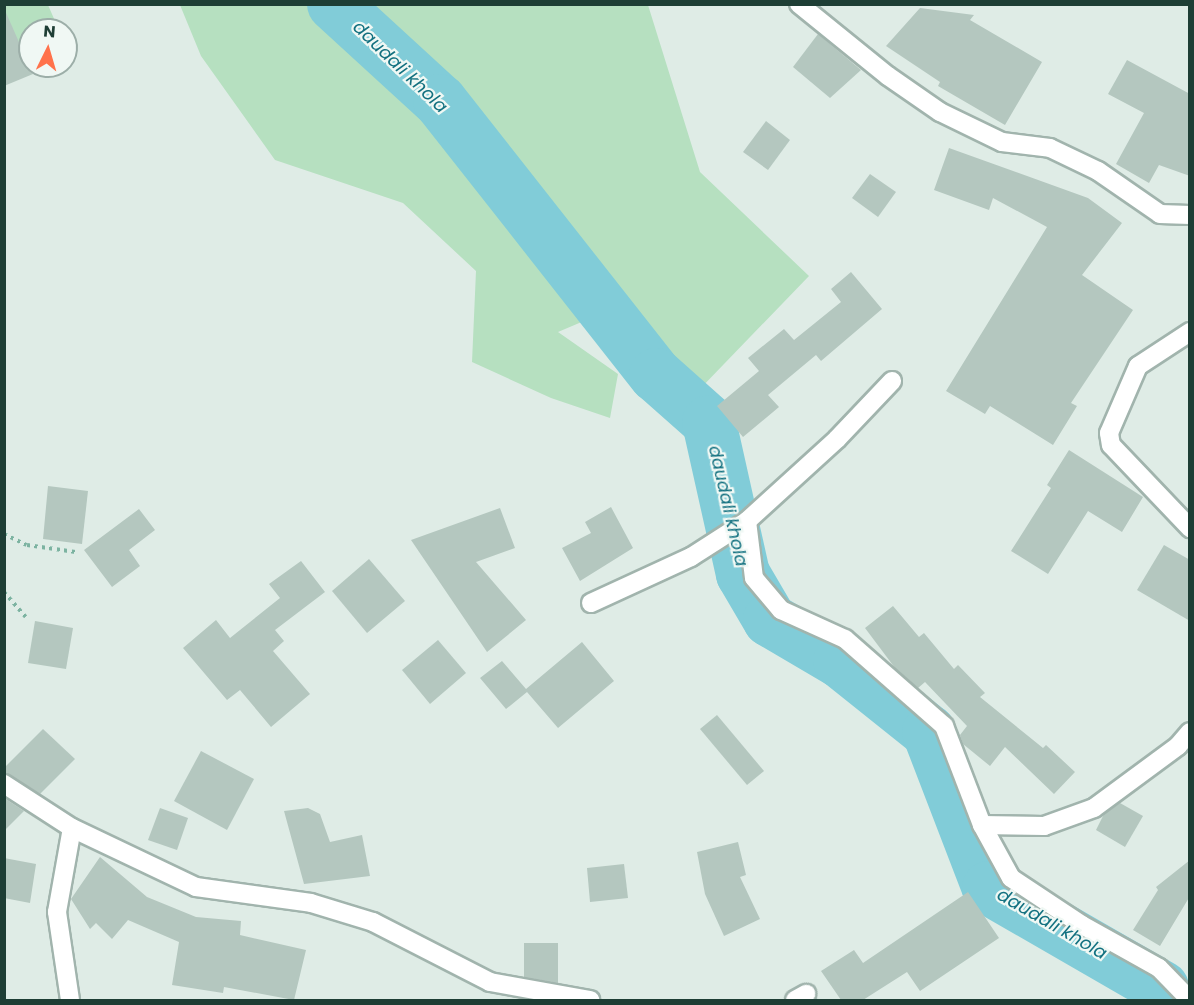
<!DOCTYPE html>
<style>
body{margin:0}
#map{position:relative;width:1194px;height:1005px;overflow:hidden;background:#dfece6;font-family:Poppins,sans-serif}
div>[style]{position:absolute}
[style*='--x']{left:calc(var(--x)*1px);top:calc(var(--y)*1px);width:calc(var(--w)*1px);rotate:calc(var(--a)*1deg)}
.green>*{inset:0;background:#b6e0c0}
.river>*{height:54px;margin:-27px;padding:0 27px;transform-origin:27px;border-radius:27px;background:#81ccd8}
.building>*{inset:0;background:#b4c7bf}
.path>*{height:4px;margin-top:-2px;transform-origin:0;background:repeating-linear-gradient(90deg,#7cb3a1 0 3px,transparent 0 7.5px)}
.roads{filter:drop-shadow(2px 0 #a1b4ad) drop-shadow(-2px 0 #a1b4ad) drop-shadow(0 2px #a1b4ad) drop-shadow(0 -2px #a1b4ad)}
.minor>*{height:18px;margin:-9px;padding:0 9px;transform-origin:9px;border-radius:9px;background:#fff}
span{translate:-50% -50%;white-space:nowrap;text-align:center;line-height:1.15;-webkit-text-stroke:4.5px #f0f8f4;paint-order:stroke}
.water-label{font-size:18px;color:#137180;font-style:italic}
.frame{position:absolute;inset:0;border:6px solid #1e3e35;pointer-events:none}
.north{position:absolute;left:18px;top:18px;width:60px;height:60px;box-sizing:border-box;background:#f0f8f4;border:2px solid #9caea8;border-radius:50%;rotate:5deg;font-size:16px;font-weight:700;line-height:24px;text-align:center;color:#1e3e35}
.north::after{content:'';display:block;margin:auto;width:21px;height:27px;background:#ff724b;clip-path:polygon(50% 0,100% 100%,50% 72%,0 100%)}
</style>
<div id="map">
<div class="green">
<div style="clip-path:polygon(5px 5px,48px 5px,59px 30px,30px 30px,30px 59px,5px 74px)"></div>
<div style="clip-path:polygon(180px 5px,648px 5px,700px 172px,809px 276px,697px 392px,617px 307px,558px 332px,618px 374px,610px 418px,551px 398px,472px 362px,476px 271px,403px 203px,275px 160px,201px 56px)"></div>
</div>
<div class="river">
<div style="--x:334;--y:4;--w:144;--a:42.5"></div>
<div style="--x:440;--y:101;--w:349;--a:51.8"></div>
<div style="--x:656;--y:375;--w:71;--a:41.6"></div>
<div style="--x:709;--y:422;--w:156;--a:77.4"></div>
<div style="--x:743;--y:574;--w:53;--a:59.6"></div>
<div style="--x:770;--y:620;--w:81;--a:30.4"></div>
<div style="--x:840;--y:661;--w:114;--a:38.6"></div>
<div style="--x:929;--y:732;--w:167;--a:69"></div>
<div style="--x:989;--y:888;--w:200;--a:30"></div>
</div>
<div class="building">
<div style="clip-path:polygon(4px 8px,33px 74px,4px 86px)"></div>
<div style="clip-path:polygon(920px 8px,974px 15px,970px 20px,1042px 62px,1005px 125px,938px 86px,940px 82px,886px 46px)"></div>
<div style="clip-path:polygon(818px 34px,861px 70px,830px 98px,793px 67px)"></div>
<div style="clip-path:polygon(1127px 60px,1190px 94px,1190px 176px,1159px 165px,1149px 183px,1116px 164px,1144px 113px,1108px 94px)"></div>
<div style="clip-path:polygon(766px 121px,790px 140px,768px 170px,743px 152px)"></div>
<div style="clip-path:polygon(949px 148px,1088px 198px,1122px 223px,1082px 275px,1133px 310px,1071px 403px,1077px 406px,1053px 445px,990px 406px,985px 414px,946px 391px,1047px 227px,993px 198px,989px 210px,934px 190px)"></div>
<div style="clip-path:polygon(870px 174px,896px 192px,878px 217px,852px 198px)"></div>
<div style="clip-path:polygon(851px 272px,882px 309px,821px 361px,816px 355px,768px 395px,779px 407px,743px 437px,717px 406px,759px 371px,748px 358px,784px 329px,794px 340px,841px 302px,831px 289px)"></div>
<div style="clip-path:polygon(1069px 450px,1143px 497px,1122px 532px,1088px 511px,1048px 574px,1011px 551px,1051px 488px,1047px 485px)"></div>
<div style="clip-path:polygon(48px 486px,88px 491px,82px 544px,43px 539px)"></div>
<div style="clip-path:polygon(611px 507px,633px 548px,580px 581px,562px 548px,591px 533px,585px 522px)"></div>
<div style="clip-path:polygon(500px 508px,515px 548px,476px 562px,526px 620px,487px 652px,411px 540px)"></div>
<div style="clip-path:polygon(139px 509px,155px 530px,129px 550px,140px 566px,112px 587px,84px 550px)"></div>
<div style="clip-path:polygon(1164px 545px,1190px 560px,1190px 621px,1137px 590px)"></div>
<div style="clip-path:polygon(369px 559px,405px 601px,367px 633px,332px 591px)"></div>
<div style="clip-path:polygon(301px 561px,325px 592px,275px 630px,284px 641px,273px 651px,310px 694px,271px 727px,240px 690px,227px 700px,183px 648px,216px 620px,230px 638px,280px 598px,269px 584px)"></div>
<div style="clip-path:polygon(893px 606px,919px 637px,924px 633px,954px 669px,958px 665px,985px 693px,980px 697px,1043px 748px,1046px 745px,1075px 772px,1054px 794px,1005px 747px,990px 766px,963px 744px,960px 735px,967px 726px,925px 682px,918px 688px,895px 668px,865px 628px)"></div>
<div style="clip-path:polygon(35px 621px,73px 628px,66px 669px,28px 663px)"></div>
<div style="clip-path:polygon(438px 640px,466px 673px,430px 704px,402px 670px)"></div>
<div style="clip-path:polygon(582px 642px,614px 681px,558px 728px,527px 692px,506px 709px,480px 678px,502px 661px,526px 689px)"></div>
<div style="clip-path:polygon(717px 715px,764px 771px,747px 785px,700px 729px)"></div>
<div style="clip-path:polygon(43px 729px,75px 759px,40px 794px,4px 773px,4px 768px)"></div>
<div style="clip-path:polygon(201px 751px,254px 779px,227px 830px,174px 801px)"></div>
<div style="clip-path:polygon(4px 798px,24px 811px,4px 831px)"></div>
<div style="clip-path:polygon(1120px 803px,1143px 816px,1125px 847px,1096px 830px,1104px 814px)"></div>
<div style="clip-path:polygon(160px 808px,188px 818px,177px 850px,148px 840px)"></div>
<div style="clip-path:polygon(308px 808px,320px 814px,330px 842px,362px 835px,370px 876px,304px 884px,284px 811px)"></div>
<div style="clip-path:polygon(738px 842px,746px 875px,740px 877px,760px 919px,724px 936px,705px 894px,697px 852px)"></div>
<div style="clip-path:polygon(100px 857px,147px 897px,196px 917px,241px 921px,240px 935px,306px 950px,294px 1000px,224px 987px,223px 993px,172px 985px,179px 942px,128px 920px,112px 939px,96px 923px,90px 929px,71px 899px)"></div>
<div style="clip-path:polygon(4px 858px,36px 864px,30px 903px,4px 898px)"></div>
<div style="clip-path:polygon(1190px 860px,1190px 896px,1160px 946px,1133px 930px,1158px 890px,1156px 887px)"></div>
<div style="clip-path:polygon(624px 864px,628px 898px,590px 902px,587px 868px)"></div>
<div style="clip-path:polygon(968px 892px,999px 938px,920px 991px,907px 972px,863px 1000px,841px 1000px,821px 971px,854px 950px,863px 963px)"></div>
<div style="clip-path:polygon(524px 943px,558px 943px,558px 983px,524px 977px)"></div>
</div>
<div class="path">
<div style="--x:4;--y:534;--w:25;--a:26"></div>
<div style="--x:27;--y:545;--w:49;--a:8.3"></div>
<div style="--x:4;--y:592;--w:33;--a:49"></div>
</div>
<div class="roads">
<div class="minor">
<div style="--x:799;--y:4;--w:114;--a:39"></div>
<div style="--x:888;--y:76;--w:63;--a:34.7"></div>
<div style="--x:940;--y:112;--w:69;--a:25.8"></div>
<div style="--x:1002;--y:142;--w:48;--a:7.1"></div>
<div style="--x:1050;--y:148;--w:53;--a:25.6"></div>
<div style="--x:1098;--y:171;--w:75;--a:34.7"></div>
<div style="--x:1160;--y:214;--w:30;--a:2"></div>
<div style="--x:1190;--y:332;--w:62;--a:146.8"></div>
<div style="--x:1138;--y:366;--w:73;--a:113.4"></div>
<div style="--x:1109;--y:433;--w:12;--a:81"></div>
<div style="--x:1111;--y:445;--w:115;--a:46.4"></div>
<div style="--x:747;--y:521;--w:57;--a:83"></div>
<div style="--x:754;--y:578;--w:42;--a:49.8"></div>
<div style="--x:781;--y:610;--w:70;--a:24.4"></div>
<div style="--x:845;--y:639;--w:132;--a:41.3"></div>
<div style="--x:944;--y:726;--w:106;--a:69"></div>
<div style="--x:591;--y:603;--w:110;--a:-24.7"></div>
<div style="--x:691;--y:557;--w:67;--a:-32.7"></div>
<div style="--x:747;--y:521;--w:122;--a:-42.3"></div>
<div style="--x:837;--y:439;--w:80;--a:-46.5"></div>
<div style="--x:1190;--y:732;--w:18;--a:131"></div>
<div style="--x:1178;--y:746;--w:104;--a:143.6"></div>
<div style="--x:1094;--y:808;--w:53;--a:160.2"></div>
<div style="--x:1044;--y:826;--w:62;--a:-179.1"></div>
<div style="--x:982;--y:825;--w:60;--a:61.3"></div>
<div style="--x:1011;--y:878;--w:85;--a:33.5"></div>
<div style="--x:1082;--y:925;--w:88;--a:29.2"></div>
<div style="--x:1159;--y:968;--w:45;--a:45.9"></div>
<div style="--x:4;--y:784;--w:81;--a:32.9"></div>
<div style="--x:72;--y:828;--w:137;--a:25.4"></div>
<div style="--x:196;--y:887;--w:116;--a:7.9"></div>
<div style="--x:311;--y:903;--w:65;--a:17"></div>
<div style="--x:373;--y:922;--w:131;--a:27.1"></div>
<div style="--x:490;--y:982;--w:102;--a:10.2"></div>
<div style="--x:70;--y:1000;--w:89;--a:-98.4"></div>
<div style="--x:57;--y:912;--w:85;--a:-79.9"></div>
<div style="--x:795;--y:1000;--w:13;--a:-29"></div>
</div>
</div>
<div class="water-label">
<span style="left:400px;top:67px;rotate:44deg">daudali khola</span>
<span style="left:728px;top:506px;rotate:77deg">daudali khola</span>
<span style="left:1052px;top:924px;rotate:30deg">daudali khola</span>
</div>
<div class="frame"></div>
<div class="north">N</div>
</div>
